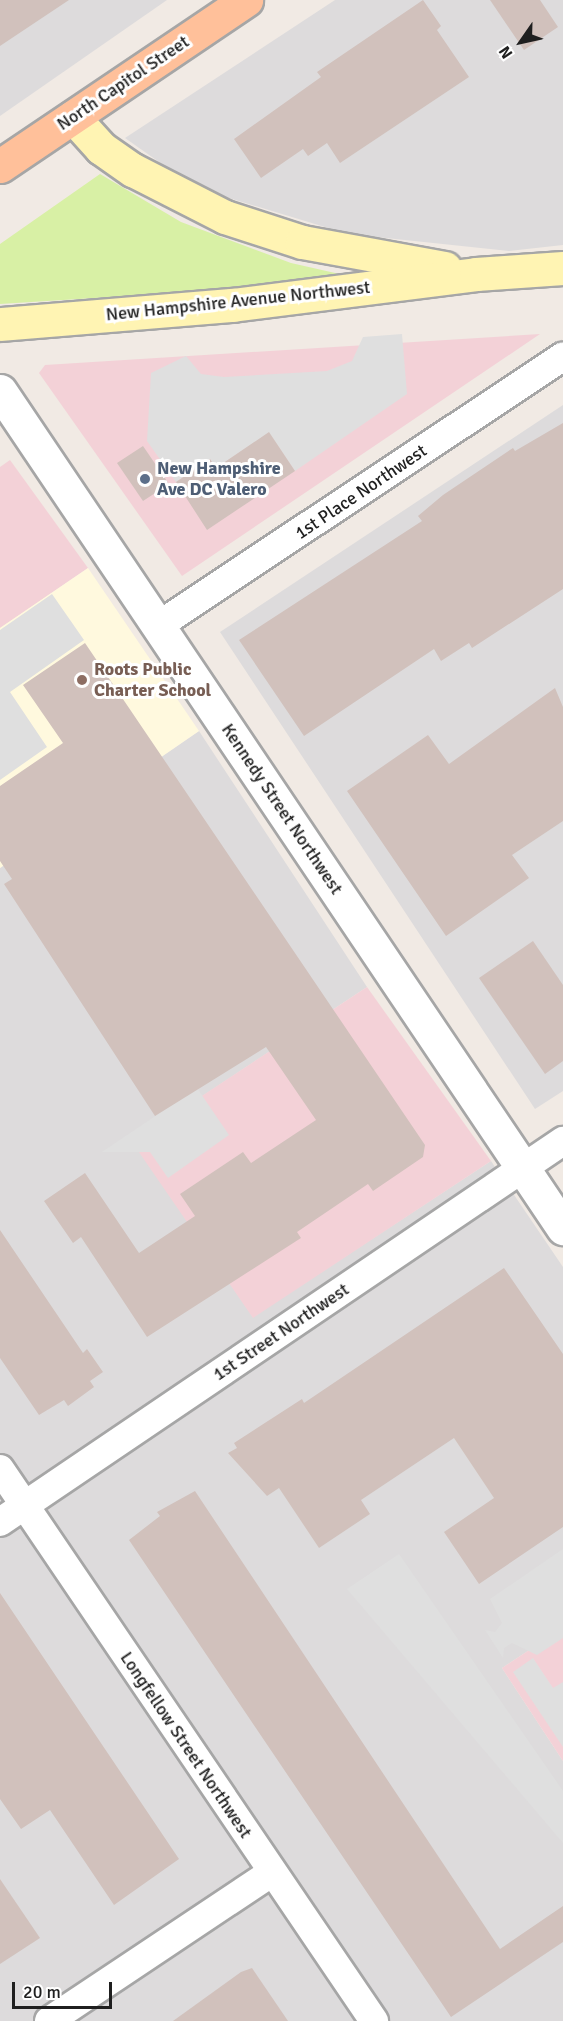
<!DOCTYPE html>
<style>
body{margin:0}
#map{position:relative;width:563px;height:2021px;overflow:hidden;background:#f1eae4;font-family:Signika,sans-serif}
div>[style]{position:absolute}
[style*='--x']{left:calc(var(--x)*1px);top:calc(var(--y)*1px);width:calc(var(--w)*1px);rotate:calc(var(--a)*1deg)}
.residential>*{inset:0;background:#dddbdc}
.commercial>*{inset:0;background:#f3d1d7}
.education>*{inset:0;background:#fff9de}
.grass>*{inset:0;background:#d8f0a5}
.parking>*{inset:0;background:#dfdfdf}
.building>*{inset:0;background:#d1c1bc}
.roads{filter:drop-shadow(2px 0 #a6a6a6) drop-shadow(-2px 0 #a6a6a6) drop-shadow(0 2px #a6a6a6) drop-shadow(0 -2px #a6a6a6)}
.minor>*{height:28px;margin:-14px;padding:0 14px;transform-origin:14px;border-radius:14px;background:#fff}
.tertiary>*{height:33px;margin:-16.5px;padding:0 16.5px;transform-origin:16.5px;border-radius:16.5px;background:#fff}
.secondary>*{height:33px;margin:-16.5px;padding:0 16.5px;transform-origin:16.5px;border-radius:16.5px;background:#fff4b3}
.primary>*{height:33px;margin:-16.5px;padding:0 16.5px;transform-origin:16.5px;border-radius:16.5px;background:#ffc09a}
.dots>*{width:16px;height:16px;translate:-50% -50%;box-sizing:border-box;border:3px solid #fff;border-radius:50%}
span{translate:-50% -50%;white-space:nowrap;text-align:center;line-height:1.15;-webkit-text-stroke:6px #fff;paint-order:stroke}
.street-label{font-size:18px;color:#1f1f1f}
.service-label{font-size:18px;color:#4e5e75;font-weight:700}
.left{translate:0 -50%;text-align:left}
.education-label{font-size:18px;color:#785e54;font-weight:700}
.north{position:absolute;left:491px;top:12px;width:60px;height:60px;-webkit-text-stroke:4px #fff;paint-order:stroke;rotate:236deg;font-size:16px;font-weight:700;line-height:24px;text-align:center;color:#1f1f1f}
.north::after{content:'';display:block;margin:auto;width:21px;height:27px;background:#1f1f1f;clip-path:polygon(50% 0,100% 100%,50% 72%,0 100%)}
.scale{position:absolute;left:12px;top:1982px;width:100px;height:27px;box-sizing:border-box;border:3px solid #1f1f1f;border-top:0;padding-left:8px;font-size:18px;line-height:21px;white-space:nowrap;color:#1f1f1f;-webkit-text-stroke:4px #fff;paint-order:stroke}
</style>
<div id="map">
<div class="residential">
<div style="clip-path:polygon(0 0,167px 0,0 116px)"></div>
<div style="clip-path:polygon(335px 0,563px 0,563px 245px,509px 251px,348px 234px,196px 188px,125px 138px)"></div>
<div style="clip-path:polygon(563px 405px,563px 1091px,535px 1109px,220px 632px)"></div>
<div style="clip-path:polygon(199px 731px,367px 987px,133px 1142px,253px 1317px,491px 1161px,563px 1267px,563px 1628px,502px 1668px,563px 1761px,563px 2021px,0 2021px,0 868px)"></div>
</div>
<div class="commercial">
<div style="clip-path:polygon(540px 334px,182px 576px,39px 373px,45px 365px)"></div>
<div style="clip-path:polygon(10px 460px,88px 568px,0 628px,0 467px)"></div>
<div style="clip-path:polygon(367px 987px,491px 1161px,253px 1318px,132px 1142px)"></div>
<div style="clip-path:polygon(563px 1628px,563px 1761px,502px 1668px)"></div>
</div>
<div class="education">
<div style="clip-path:polygon(88px 568px,199px 731px,0 868px,0 628px)"></div>
</div>
<div class="grass">
<div style="clip-path:polygon(100px 174px,181px 222px,291px 263px,344px 275px,344px 282px,0 304px,0 244px)"></div>
</div>
<div class="parking">
<div style="clip-path:polygon(402px 334px,407px 394px,295px 471px,269px 433px,216px 468px,210px 459px,176px 482px,147px 441px,151px 373px,186px 356px,201px 374px,224px 377px,327px 371px,352px 361px,363px 337px)"></div>
<div style="clip-path:polygon(52px 594px,84px 640px,10px 692px,47px 747px,0 780px,0 630px)"></div>
<div style="clip-path:polygon(197px 1088px,229px 1135px,168px 1178px,150px 1152px,102px 1152px)"></div>
<div style="clip-path:polygon(563px 1549px,563px 1638px,537px 1655px,512px 1643px,504px 1648px,503px 1658px,485px 1630px,495px 1632px,502px 1623px,490px 1599px)"></div>
<div style="clip-path:polygon(399px 1554px,563px 1791px,563px 1843px,347px 1589px)"></div>
<div style="clip-path:polygon(533px 1658px,553px 1688px,563px 1682px,563px 1747px,513px 1672px)"></div>
</div>
<div class="building">
<div style="clip-path:polygon(0 0,69px 0,0 46px)"></div>
<div style="clip-path:polygon(423px 0,441px 26px,437px 30px,469px 77px,340px 163px,327px 143px,308px 156px,303px 149px,261px 178px,234px 139px,321px 77px,317px 72px)"></div>
<div style="clip-path:polygon(490px 0,540px 0,558px 27px,524px 50px)"></div>
<div style="clip-path:polygon(563px 423px,563px 589px,472px 648px,469px 643px,441px 661px,434px 649px,304px 736px,239px 640px,422px 521px,418px 516px,443px 495px,513px 448px,515px 451px)"></div>
<div style="clip-path:polygon(269px 432px,295px 471px,207px 530px,176px 482px,210px 459px,216px 468px)"></div>
<div style="clip-path:polygon(143px 446px,169px 484px,143px 501px,117px 463px)"></div>
<div style="clip-path:polygon(85px 643px,425px 1145px,423px 1157px,373px 1191px,368px 1184px,297px 1232px,301px 1238px,147px 1337px,81px 1237px,73px 1243px,44px 1201px,85px 1173px,139px 1253px,195px 1216px,180px 1194px,243px 1152px,251px 1163px,316px 1120px,266px 1047px,155px 1116px,4px 884px,12px 879px,0 861px,0 786px,63px 743px,23px 685px)"></div>
<div style="clip-path:polygon(555px 688px,563px 707px,563px 821px,512px 855px,529px 878px,446px 936px,347px 791px,428px 735px,449px 764px)"></div>
<div style="clip-path:polygon(533px 941px,563px 985px,563px 1061px,545px 1074px,479px 978px)"></div>
<div style="clip-path:polygon(0 1230px,83px 1353px,87px 1349px,103px 1372px,90px 1381px,94px 1387px,68px 1406px,64px 1400px,39px 1415px,0 1358px)"></div>
<div style="clip-path:polygon(504px 1268px,563px 1354px,563px 1527px,479px 1584px,444px 1532px,494px 1498px,454px 1438px,361px 1500px,370px 1514px,319px 1548px,279px 1488px,267px 1496px,228px 1453px,237px 1448px,234px 1443px,302px 1399px,304px 1403px)"></div>
<div style="clip-path:polygon(195px 1491px,500px 1949px,563px 1906px,563px 1942px,451px 2017px,129px 1540px,160px 1516px,157px 1512px)"></div>
<div style="clip-path:polygon(0 1593px,179px 1859px,114px 1905px,50px 1810px,21px 1829px,0 1799px)"></div>
<div style="clip-path:polygon(0 1879px,40px 1938px,0 1964px)"></div>
<div style="clip-path:polygon(252px 1968px,288px 2021px,173px 2021px,241px 1972px)"></div>
</div>
<div class="roads">
<div class="minor">
<div style="--x:159;--y:625;--w:485;--a:-33.6"></div>
<div style="--x:0;--y:1469;--w:667;--a:55.88"></div>
<div style="--x:0;--y:1522;--w:680;--a:-34.09"></div>
<div style="--x:49;--y:2021;--w:268;--a:-33.7"></div>
</div>
<div class="tertiary">
<div style="--x:0;--y:391;--w:1009;--a:56.07"></div>
</div>
<div class="secondary">
<div style="--x:73;--y:117;--w:42;--a:47.9"></div>
<div style="--x:101;--y:148;--w:39;--a:35"></div>
<div style="--x:133;--y:170;--w:103;--a:27.1"></div>
<div style="--x:225;--y:217;--w:81;--a:18"></div>
<div style="--x:302;--y:242;--w:145;--a:10.3"></div>
<div style="--x:0;--y:324;--w:233;--a:-4.7"></div>
<div style="--x:232;--y:305;--w:246;--a:-7.2"></div>
<div style="--x:476;--y:274;--w:87;--a:-3.9"></div>
</div>
<div class="primary">
<div style="--x:0;--y:166;--w:297;--a:-34"></div>
</div>
</div>
<div class="dots">
<div style="left:145px;top:479px;background:#5c6f8a"></div>
<div style="left:82px;top:680px;background:#8d6e63"></div>
</div>
<div class="street-label">
<span style="left:123px;top:83px;rotate:-34deg">North Capitol Street</span>
<span style="left:238px;top:301px;rotate:-6deg">New Hampshire Avenue Northwest</span>
<span style="left:361px;top:492px;rotate:-34deg">1st Place Northwest</span>
<span style="left:282px;top:809px;rotate:56deg">Kennedy Street Northwest</span>
<span style="left:281px;top:1332px;rotate:-34deg">1st Street Northwest</span>
<span style="left:186px;top:1745px;rotate:56deg">Longfellow Street Northwest</span>
</div>
<div class="service-label">
<span class="left" style="left:157px;top:479px">New Hampshire<br>Ave DC Valero</span>
</div>
<div class="education-label">
<span class="left" style="left:94px;top:680px">Roots Public<br>Charter School</span>
</div>
<div class="north">N</div>
<div class="scale">20 m</div>
</div>
